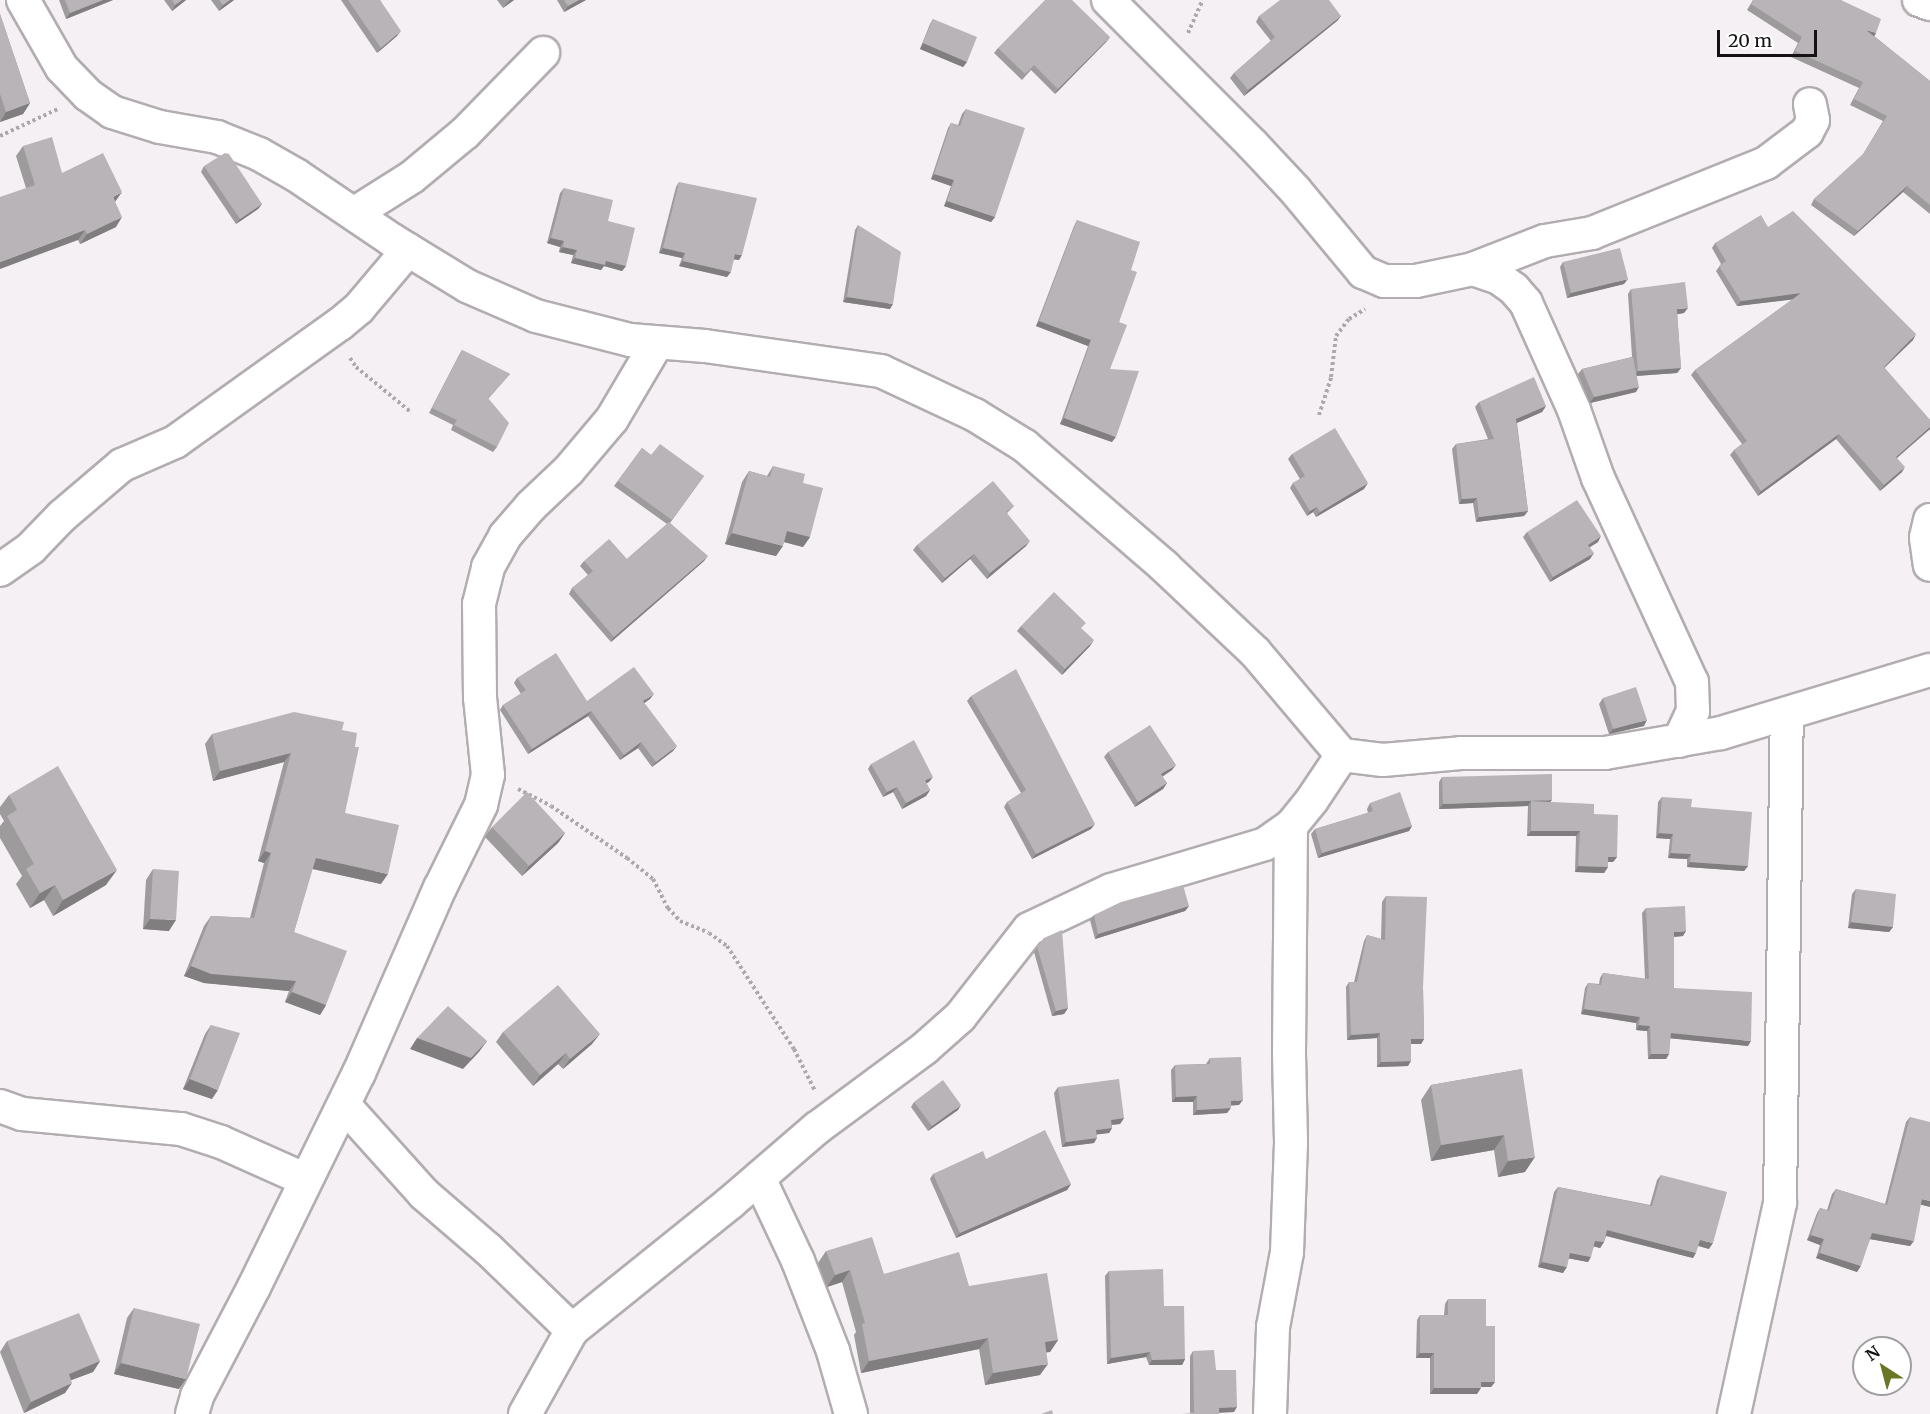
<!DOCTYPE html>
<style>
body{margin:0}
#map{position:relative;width:1930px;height:1414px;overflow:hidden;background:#f4f0f4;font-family:Merriweather,serif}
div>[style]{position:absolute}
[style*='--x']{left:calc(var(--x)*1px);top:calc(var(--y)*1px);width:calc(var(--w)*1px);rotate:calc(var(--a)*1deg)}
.path>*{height:4px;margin-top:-2px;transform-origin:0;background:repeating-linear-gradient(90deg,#aca8ab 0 3px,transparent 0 6px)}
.roads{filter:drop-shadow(2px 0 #b2adb1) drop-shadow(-2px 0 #b2adb1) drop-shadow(0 2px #b2adb1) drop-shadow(0 -2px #b2adb1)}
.street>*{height:32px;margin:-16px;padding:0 16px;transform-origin:16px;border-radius:16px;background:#fff}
.wall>*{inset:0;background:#9e9b9d}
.shaded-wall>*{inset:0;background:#817e80}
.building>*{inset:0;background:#b8b4b7}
span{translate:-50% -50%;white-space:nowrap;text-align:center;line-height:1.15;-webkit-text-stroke:5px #fff;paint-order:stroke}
.north{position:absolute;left:1852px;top:1336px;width:60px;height:60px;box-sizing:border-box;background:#fff;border:2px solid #a1a0a1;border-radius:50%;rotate:324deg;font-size:16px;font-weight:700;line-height:24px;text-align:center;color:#141213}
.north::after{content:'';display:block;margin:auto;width:21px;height:27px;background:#6a7724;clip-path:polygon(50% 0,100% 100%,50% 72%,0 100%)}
.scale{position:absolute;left:1717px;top:30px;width:100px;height:27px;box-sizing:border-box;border:3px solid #141213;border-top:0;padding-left:8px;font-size:18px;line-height:21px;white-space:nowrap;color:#141213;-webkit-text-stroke:4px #fff;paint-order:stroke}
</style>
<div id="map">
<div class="path">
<div style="--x:1188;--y:33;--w:36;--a:-66"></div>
<div style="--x:0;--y:136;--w:64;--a:-25"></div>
<div style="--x:350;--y:358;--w:11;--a:56"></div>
<div style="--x:356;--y:367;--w:72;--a:39.4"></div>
<div style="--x:1319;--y:415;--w:40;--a:-72"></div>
<div style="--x:1331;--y:377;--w:41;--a:-83"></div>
<div style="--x:1336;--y:336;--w:21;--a:-53"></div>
<div style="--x:1349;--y:319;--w:19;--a:-32"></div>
<div style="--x:518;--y:789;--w:37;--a:27"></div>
<div style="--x:551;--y:806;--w:92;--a:34.4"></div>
<div style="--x:627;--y:858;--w:33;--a:39"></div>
<div style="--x:653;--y:879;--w:33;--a:63"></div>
<div style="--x:668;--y:908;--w:18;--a:47"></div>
<div style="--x:680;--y:921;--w:31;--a:22"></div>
<div style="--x:709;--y:933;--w:22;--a:36"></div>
<div style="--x:727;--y:946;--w:123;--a:57"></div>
<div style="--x:794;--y:1049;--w:47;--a:63.4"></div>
</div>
<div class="roads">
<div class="street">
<div style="--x:23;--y:0;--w:78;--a:60.2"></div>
<div style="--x:62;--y:68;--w:37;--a:46"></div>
<div style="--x:88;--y:95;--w:29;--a:35"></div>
<div style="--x:112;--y:112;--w:50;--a:17.4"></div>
<div style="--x:160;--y:127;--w:58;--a:10"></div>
<div style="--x:217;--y:137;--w:45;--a:22"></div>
<div style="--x:259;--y:154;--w:43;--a:29.6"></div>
<div style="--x:296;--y:175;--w:116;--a:34.1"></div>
<div style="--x:392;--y:240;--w:88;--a:31.5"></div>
<div style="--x:467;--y:286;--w:75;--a:23.5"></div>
<div style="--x:536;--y:316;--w:97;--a:14.3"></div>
<div style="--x:630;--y:340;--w:75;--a:4.6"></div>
<div style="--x:705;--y:346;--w:178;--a:8.1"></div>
<div style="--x:881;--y:371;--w:104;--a:25.1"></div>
<div style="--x:975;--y:415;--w:59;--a:31.8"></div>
<div style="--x:1025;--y:446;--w:184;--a:40.8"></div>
<div style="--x:1164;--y:566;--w:125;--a:43.4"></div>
<div style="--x:1255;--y:652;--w:135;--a:49.8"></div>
<div style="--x:1342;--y:755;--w:41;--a:7"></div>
<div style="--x:1383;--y:760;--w:78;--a:-5.1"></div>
<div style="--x:1461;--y:753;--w:144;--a:0"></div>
<div style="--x:1605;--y:753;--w:118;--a:-9.8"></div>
<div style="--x:1721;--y:733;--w:218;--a:-16.8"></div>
<div style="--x:1108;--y:0;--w:204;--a:45"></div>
<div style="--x:1252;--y:144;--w:63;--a:46.9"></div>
<div style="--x:1295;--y:190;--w:107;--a:50.3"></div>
<div style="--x:1363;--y:272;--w:23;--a:23"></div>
<div style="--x:1384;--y:281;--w:32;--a:0"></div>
<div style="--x:1416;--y:281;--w:58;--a:-11.9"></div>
<div style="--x:1473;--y:269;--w:28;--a:19"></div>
<div style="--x:1499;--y:278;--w:19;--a:36"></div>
<div style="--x:1514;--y:289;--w:18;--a:49"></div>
<div style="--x:1526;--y:303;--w:117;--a:65.8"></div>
<div style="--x:1574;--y:410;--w:72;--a:70.6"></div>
<div style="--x:1598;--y:478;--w:225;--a:65.3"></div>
<div style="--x:1692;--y:682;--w:29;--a:88"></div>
<div style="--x:1693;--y:711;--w:33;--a:115"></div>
<div style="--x:1919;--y:0;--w:12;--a:20"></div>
<div style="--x:355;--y:213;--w:67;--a:-32.3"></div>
<div style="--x:412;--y:177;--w:69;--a:-39.7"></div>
<div style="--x:465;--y:133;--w:112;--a:-45.7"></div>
<div style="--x:1473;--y:269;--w:77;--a:-21.3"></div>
<div style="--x:1545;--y:241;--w:48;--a:-9.7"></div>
<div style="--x:1592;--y:233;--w:188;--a:-21.9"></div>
<div style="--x:1766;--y:163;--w:51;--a:-37.1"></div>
<div style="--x:1807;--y:132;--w:13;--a:-63"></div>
<div style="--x:1813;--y:120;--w:16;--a:-101"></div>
<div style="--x:1930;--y:520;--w:18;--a:103"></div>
<div style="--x:1926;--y:538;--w:27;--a:82"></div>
<div style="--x:0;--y:570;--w:38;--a:-35"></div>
<div style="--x:31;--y:548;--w:45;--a:-45.9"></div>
<div style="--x:62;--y:516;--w:79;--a:-40.4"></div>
<div style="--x:122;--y:465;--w:58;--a:-23.5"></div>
<div style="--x:175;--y:442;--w:203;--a:-35.6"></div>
<div style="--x:340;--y:324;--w:25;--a:-40"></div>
<div style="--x:359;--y:308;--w:76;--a:-49.8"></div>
<div style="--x:344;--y:1105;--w:120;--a:48"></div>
<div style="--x:424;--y:1194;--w:84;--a:40.7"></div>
<div style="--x:488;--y:1249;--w:117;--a:44"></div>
<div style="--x:0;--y:1106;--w:23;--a:20"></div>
<div style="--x:22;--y:1114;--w:160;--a:5.4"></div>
<div style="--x:181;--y:1129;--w:42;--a:18"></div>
<div style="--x:221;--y:1142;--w:93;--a:24.1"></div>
<div style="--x:759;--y:1178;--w:92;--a:64.8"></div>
<div style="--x:798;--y:1261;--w:97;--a:68.7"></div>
<div style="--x:833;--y:1351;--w:66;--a:74.1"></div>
<div style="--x:192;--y:1414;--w:19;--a:-74"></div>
<div style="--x:197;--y:1396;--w:123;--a:-62.4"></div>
<div style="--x:254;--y:1287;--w:238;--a:-63.9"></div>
<div style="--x:359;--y:1073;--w:202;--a:-66.4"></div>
<div style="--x:440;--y:888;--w:93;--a:-63.7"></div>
<div style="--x:481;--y:805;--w:31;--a:-77"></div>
<div style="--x:488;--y:775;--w:77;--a:-95.9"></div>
<div style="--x:480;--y:698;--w:94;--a:-90.6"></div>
<div style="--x:479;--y:604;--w:38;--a:-76"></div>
<div style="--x:488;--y:567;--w:35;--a:-61"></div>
<div style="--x:505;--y:536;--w:40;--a:-49"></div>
<div style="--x:531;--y:506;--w:51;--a:-43.4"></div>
<div style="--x:568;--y:471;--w:68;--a:-49.8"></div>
<div style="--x:612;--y:419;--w:88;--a:-59.4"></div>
<div style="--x:525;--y:1414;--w:96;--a:-60.8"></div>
<div style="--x:572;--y:1330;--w:203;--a:-38.8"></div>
<div style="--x:730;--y:1203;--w:115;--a:-40.8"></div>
<div style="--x:817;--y:1128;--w:134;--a:-36.5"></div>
<div style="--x:925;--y:1048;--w:47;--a:-41.5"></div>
<div style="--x:960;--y:1017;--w:112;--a:-51.9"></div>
<div style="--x:1029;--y:929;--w:91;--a:-25.4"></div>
<div style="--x:1111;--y:890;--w:161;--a:-16.6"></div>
<div style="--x:1265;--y:844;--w:32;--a:-35"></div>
<div style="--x:1291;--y:826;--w:33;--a:-51"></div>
<div style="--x:1312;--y:800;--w:54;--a:-56.3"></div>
<div style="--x:1270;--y:1414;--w:87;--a:-88"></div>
<div style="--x:1273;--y:1327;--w:76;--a:-79.4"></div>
<div style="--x:1287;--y:1252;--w:110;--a:-87.9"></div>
<div style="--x:1291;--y:1142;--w:89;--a:-91.3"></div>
<div style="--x:1289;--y:1053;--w:227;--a:-89.5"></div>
<div style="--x:1734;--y:1414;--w:216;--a:-77.7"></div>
<div style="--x:1780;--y:1203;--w:489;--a:-89.2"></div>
</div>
</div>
<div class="wall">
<div style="clip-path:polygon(59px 0,113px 0,66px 19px)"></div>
<div style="clip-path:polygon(164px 0,186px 0,172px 11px)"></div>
<div style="clip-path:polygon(211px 0,234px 0,219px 11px)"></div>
<div style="clip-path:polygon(341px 0,380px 0,397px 36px,377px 53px)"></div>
<div style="clip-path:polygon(497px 0,514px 0,503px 8px)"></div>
<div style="clip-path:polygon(557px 0,586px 0,564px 12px)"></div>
<div style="clip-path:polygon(1753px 0,1876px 33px,1874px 36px,1930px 81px,1930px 214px,1903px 192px,1854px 236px,1811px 205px,1814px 199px,1862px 156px,1883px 121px,1850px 105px,1859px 88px,1791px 57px,1798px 43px,1747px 10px)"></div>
<div style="clip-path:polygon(0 14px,30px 103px,23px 114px,0 122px)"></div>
<div style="clip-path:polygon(1259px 16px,1341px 16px,1337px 21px,1244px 96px,1230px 78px,1234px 73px,1271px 41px,1256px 22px)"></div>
<div style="clip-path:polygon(933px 19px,967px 62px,963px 67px,920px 49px,930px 24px)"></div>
<div style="clip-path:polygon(1110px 37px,1106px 42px,1055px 94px,1031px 70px,1022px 80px,994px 53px,998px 48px)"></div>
<div style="clip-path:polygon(966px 109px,995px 217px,991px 222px,944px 206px,951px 186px,931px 179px,948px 128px,951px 123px,958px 125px,962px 114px)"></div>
<div style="clip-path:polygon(23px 146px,62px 173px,115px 202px,116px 227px,80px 244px,78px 240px,26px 188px,16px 156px)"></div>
<div style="clip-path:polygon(204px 166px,262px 204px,258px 209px,236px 224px,201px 172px)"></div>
<div style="clip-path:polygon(679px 182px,739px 260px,734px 259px,727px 277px,679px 266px,682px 258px,659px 253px,676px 187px)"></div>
<div style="clip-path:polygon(564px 188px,608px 221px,626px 266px,622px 271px,604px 266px,601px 270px,571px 263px,573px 255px,559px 252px,560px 247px,547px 243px,560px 193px)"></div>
<div style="clip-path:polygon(1077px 220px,1131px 270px,1119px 322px,1110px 369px,1112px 442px,1060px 424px,1088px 346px,1036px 326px,1074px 226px)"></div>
<div style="clip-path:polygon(858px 225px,890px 309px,843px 302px,855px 230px)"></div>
<div style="clip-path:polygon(1768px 227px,1913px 340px,1884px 368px,1930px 420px,1930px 429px,1897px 458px,1902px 472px,1880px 491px,1836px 439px,1758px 496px,1730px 455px,1734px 450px,1742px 444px,1691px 375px,1695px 370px,1793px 299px,1737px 306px,1716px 271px,1721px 264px,1712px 248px,1715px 243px)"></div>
<div style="clip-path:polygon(1563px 262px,1624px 284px,1567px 298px,1560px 267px)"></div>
<div style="clip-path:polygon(1631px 289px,1684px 313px,1677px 314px,1681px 368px,1677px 373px,1637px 376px,1636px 392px,1590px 403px,1578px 374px,1582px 369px,1632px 357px,1628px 294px)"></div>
<div style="clip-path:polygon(462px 350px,510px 374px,488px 399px,497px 447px,493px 452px,451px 430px,453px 425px,429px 413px,459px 355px)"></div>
<div style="clip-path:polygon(1479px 402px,1546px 406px,1542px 412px,1517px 423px,1528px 511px,1524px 516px,1476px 522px,1473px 503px,1459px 504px,1452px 449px,1456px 444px,1488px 439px,1475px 407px)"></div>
<div style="clip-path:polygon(642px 448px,651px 455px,704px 476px,670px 523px,704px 561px,611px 642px,569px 594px,572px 588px,588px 575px,580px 566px,584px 561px,627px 559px,667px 524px,614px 486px)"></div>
<div style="clip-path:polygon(1292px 454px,1364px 489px,1316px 517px,1313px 512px,1307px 516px,1290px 488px,1293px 483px,1300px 479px,1288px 459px)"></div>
<div style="clip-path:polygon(773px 466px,803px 483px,810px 537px,803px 547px,784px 542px,776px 556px,725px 544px,742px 482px,749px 471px,767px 476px)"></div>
<div style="clip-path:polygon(1014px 506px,1007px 513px,1026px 546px,987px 579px,970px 559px,942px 583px,913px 550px,917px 545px)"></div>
<div style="clip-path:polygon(1527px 532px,1598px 542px,1590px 547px,1590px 559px,1550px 582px,1523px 537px)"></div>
<div style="clip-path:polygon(1021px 626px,1082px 629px,1090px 646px,1062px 675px,1017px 631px)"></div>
<div style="clip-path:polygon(517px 678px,587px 701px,650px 699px,644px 703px,673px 751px,652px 767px,638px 748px,620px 760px,588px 716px,528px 754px,500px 710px,503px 705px,521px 694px,514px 683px)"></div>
<div style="clip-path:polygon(971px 696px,1091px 829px,1032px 859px,1004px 807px,1007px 802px,1021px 793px,967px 701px)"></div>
<div style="clip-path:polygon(1603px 698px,1644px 726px,1609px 734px,1599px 704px)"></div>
<div style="clip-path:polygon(342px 730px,345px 813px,381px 884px,312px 869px,294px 932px,326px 1005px,320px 1015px,285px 1002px,289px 991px,204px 983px,184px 976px,204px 926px,211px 916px,250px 918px,264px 863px,258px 861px,284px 762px,213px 781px,205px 744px,212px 734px)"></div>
<div style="clip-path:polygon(1108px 752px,1172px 770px,1162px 777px,1167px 783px,1163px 789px,1135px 807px,1104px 757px)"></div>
<div style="clip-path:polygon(871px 764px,929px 782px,926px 783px,930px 790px,926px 796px,902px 809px,893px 792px,883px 797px,868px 769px)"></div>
<div style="clip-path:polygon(1442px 777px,1550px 802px,1594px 814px,1617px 857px,1613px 862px,1608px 862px,1608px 867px,1604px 873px,1575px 872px,1576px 836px,1527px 836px,1528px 806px,1439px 809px,1439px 782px)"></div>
<div style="clip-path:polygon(9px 795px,106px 885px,53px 916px,44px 900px,30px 908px,16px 884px,22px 876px,0 838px,0 826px,4px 821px,0 814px,0 807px)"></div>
<div style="clip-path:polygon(1662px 797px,1691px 807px,1748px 866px,1744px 871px,1687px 867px,1687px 859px,1668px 858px,1670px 839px,1656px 838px,1658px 802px)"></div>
<div style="clip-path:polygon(1370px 803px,1412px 826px,1409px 831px,1318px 858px,1311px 834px,1315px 829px,1368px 813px,1367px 809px)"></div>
<div style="clip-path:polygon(492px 827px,565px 833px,558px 843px,522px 876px,485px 837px)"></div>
<div style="clip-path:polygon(153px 869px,169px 931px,143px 929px,146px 880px)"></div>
<div style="clip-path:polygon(1856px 889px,1893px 927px,1889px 932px,1848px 928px,1852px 894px)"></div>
<div style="clip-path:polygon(1386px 896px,1423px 987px,1424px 1039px,1421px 1044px,1411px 1044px,1408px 1066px,1377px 1067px,1377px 1038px,1347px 1040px,1346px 987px,1349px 982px,1354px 982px,1364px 941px,1367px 935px,1381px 939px,1382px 902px)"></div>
<div style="clip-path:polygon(1189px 906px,1185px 911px,1095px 939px,1090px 920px,1094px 915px)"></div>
<div style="clip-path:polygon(1646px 908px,1683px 936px,1674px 937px,1674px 988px,1748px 1046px,1670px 1038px,1669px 1054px,1666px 1059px,1648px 1059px,1647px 1031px,1636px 1030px,1636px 1023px,1581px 1014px,1585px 988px,1588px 983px,1599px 984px,1600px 978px,1603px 973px,1645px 979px,1642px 913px)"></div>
<div style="clip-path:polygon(1044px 938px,1068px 1008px,1064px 1014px,1052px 1016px,1034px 952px)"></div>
<div style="clip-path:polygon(211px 1025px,212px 1099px,183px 1089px,205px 1034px)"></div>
<div style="clip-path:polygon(503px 1032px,592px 1044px,563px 1069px,558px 1064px,533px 1086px,496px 1042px)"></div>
<div style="clip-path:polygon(1210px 1058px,1239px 1105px,1231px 1105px,1227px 1113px,1193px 1115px,1193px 1102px,1172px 1102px,1171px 1070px,1175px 1065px,1206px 1064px)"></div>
<div style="clip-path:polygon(1522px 1069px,1525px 1172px,1498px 1177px,1494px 1150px,1431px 1161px,1421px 1100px,1431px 1085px)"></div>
<div style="clip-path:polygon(1058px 1087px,1124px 1118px,1120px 1124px,1112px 1125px,1112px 1128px,1109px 1133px,1097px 1134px,1094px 1143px,1062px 1147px,1054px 1093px)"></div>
<div style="clip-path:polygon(914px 1102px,958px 1110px,928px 1131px,911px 1107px)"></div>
<div style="clip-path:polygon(1910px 1117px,1920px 1205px,1910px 1246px,1870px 1239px,1857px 1272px,1816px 1258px,1820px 1245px,1807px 1240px,1817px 1213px,1820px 1208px,1827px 1210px,1832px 1194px,1836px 1189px,1885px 1204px,1906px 1122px)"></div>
<div style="clip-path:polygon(986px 1159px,1071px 1184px,1067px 1190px,956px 1238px,930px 1179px,933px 1174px)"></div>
<div style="clip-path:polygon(1661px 1175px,1709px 1249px,1698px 1246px,1693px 1258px,1606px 1236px,1604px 1242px,1600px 1248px,1594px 1246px,1588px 1262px,1569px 1258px,1563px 1273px,1538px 1267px,1554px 1192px,1558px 1187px,1650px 1205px,1657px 1180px)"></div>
<div style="clip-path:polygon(826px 1251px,884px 1274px,969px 1286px,1058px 1340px,1050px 1352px,1046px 1352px,1040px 1375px,985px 1385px,979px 1349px,861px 1373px,854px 1335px,856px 1332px,842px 1282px,827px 1287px,818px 1263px)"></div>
<div style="clip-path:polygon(1109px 1271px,1164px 1306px,1185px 1359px,1182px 1365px,1149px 1365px,1146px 1357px,1107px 1364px,1105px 1276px)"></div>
<div style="clip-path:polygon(1448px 1299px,1486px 1326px,1495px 1382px,1491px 1387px,1481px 1387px,1477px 1394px,1430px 1394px,1430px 1358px,1416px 1358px,1417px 1320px,1420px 1315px,1444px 1315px,1445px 1304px)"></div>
<div style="clip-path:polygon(134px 1308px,179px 1389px,114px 1374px,127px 1318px)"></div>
<div style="clip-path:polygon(7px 1341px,100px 1361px,93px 1372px,71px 1380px,65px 1393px,24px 1413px,0 1352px)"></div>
<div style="clip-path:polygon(1193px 1351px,1216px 1370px,1234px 1412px,1190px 1413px,1190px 1356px)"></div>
</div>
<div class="shaded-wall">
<div style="clip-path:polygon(103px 0,113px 0,66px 19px,70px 13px)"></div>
<div style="clip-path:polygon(182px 0,186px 0,172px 11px,175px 5px)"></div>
<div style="clip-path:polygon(230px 0,234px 0,219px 11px,223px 5px)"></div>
<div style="clip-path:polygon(510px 0,514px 0,503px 8px,507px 3px)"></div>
<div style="clip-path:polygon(579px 0,586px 0,564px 12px,568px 6px)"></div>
<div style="clip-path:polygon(1341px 16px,1337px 21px,1244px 96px,1248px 90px)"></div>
<div style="clip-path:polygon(1866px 30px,1876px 33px,1873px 38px)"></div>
<div style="clip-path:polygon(401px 31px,397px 36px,377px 53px,381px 48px)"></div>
<div style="clip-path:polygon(1110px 37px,1106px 42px,1055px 94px,1058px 89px)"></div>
<div style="clip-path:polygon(923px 43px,967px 62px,963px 67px,920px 49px)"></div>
<div style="clip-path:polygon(30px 103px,23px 114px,0 122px,6px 112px)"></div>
<div style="clip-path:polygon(934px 174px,954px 180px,951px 186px,931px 179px)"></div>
<div style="clip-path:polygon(1907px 186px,1903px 192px,1854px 236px,1858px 231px)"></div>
<div style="clip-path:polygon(122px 192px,115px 202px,113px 197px)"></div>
<div style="clip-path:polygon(947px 201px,995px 217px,991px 222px,944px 206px)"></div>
<div style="clip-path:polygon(262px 204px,258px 209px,236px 224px,240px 219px)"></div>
<div style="clip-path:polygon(122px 217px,116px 227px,80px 244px,87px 234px)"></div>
<div style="clip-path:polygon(85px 230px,78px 240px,0 269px,0 262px)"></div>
<div style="clip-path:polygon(551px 238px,564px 241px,560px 247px,547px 243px)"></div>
<div style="clip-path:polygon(563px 247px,577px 250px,573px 255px,559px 252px)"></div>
<div style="clip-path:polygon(663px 248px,685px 253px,682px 258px,659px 253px)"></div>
<div style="clip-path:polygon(735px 254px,742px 255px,739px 260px,731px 259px)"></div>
<div style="clip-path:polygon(575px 258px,606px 261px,626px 266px,622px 271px,604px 266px,601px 270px,571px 263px)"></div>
<div style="clip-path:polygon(683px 261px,731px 272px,727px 277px,679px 266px)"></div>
<div style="clip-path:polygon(1628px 279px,1624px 284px,1567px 298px,1571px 293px)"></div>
<div style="clip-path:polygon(1801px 293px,1797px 299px,1737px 306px,1741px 301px)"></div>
<div style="clip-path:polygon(847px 297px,893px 304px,890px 309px,843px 302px)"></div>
<div style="clip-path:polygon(1688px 308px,1684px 313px,1673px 315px,1677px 309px)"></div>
<div style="clip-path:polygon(1039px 321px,1091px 340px,1088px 346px,1036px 326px)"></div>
<div style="clip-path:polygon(1916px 334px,1913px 340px,1880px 372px,1884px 367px)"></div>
<div style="clip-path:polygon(1681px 368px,1677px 373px,1634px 376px,1638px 371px)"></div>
<div style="clip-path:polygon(1639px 387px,1636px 392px,1590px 403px,1594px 397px)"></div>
<div style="clip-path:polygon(1546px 406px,1542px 412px,1512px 425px,1516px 419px)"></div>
<div style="clip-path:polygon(1064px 418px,1116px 437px,1112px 442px,1060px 424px)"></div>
<div style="clip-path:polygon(1930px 427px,1930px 429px,1892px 462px,1896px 457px)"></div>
<div style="clip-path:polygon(1839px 434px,1836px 439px,1758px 496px,1761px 491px)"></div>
<div style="clip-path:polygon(1905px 467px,1902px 472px,1880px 491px,1884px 485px)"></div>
<div style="clip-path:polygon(1368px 483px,1364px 489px,1316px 517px,1320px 512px)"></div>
<div style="clip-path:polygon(1477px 498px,1473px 503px,1459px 504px,1462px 499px)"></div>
<div style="clip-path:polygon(1317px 507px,1313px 512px,1307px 516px,1310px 511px)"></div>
<div style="clip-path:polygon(1528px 511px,1524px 516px,1476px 522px,1479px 517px)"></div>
<div style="clip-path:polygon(787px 531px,810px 537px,803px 547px,780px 541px)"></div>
<div style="clip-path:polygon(732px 533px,783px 546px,776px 556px,725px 544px)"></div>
<div style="clip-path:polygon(1601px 536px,1598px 542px,1585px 550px,1588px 545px)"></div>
<div style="clip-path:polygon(1030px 541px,1026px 546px,987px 579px,990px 573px)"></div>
<div style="clip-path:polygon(1594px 553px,1590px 559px,1550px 582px,1553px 577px)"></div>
<div style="clip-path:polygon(974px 554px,970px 559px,942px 583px,945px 578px)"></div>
<div style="clip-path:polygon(708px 556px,704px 561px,611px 642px,614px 637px)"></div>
<div style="clip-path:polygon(1094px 640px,1090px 646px,1062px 675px,1065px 669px)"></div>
<div style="clip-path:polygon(654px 694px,650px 699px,640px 706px,643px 701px)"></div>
<div style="clip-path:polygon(591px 711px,588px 716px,528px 754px,532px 749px)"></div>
<div style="clip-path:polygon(1647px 720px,1644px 726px,1609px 734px,1613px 729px)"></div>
<div style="clip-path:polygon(641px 742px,638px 748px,620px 760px,624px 755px)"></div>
<div style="clip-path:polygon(677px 746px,673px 751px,652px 767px,656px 762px)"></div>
<div style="clip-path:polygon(291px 753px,284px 762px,213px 781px,220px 771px)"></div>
<div style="clip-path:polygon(1176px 765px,1172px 770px,1157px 780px,1161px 774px)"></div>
<div style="clip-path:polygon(933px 777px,929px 782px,921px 786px,925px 780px)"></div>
<div style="clip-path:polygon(1167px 783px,1163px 789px,1135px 807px,1138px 802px)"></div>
<div style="clip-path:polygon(897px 787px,893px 792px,883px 797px,887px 792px)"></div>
<div style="clip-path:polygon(930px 790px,926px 796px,902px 809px,906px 803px)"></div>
<div style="clip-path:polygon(1552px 800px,1548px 805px,1531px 801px,1528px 806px,1439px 809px,1443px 804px)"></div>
<div style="clip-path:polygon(1095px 824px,1091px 829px,1032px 859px,1036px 854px)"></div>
<div style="clip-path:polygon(1412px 826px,1409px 831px,1318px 858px,1322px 853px)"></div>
<div style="clip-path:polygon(1531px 831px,1580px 831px,1576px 836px,1527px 836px)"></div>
<div style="clip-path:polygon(565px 833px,558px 843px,522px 876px,529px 866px)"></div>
<div style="clip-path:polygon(1659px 833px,1673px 834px,1670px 839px,1656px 838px)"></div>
<div style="clip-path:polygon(265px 851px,271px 853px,264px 863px,258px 861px)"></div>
<div style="clip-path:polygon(1671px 853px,1691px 854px,1687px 859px,1668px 858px)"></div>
<div style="clip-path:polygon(1608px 857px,1617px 857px,1613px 862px,1604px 862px)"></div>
<div style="clip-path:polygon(316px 858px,388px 874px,381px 884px,309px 868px)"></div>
<div style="clip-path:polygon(1690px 862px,1748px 866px,1744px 871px,1687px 867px)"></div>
<div style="clip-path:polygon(1578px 866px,1608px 867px,1604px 873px,1575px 872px)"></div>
<div style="clip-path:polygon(117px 870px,106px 885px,53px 916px,63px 900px)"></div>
<div style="clip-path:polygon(55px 885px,44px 900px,30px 908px,40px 893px)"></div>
<div style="clip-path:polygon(1189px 906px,1185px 911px,1095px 939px,1098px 934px)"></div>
<div style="clip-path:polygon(150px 919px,176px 920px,169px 931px,143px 929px)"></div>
<div style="clip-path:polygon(1851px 922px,1893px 927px,1889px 932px,1848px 928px)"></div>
<div style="clip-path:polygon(1686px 931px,1683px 936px,1670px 937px,1674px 932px)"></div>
<div style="clip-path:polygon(191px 966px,296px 981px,289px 991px,204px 983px,184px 976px)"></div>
<div style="clip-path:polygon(292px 992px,326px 1005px,320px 1015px,285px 1002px)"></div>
<div style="clip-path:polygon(1068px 1008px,1064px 1014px,1052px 1016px,1056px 1011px)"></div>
<div style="clip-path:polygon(1584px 1009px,1640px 1017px,1636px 1023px,1581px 1014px)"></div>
<div style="clip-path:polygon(1639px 1025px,1650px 1026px,1647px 1031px,1636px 1030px)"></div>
<div style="clip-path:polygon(1380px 1033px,1377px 1038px,1347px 1040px,1351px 1035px)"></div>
<div style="clip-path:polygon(1671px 1033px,1751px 1041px,1748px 1046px,1667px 1038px)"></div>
<div style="clip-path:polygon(600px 1034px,592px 1044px,563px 1069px,570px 1059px)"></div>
<div style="clip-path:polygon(417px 1038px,487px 1041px,479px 1052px,463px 1069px,410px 1049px)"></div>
<div style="clip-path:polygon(1411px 1039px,1424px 1039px,1421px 1044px,1407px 1044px)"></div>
<div style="clip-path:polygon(566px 1053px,558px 1064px,533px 1086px,540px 1075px)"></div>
<div style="clip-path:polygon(1651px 1054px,1669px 1054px,1666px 1059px,1648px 1059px)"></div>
<div style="clip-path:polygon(1411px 1061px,1408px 1066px,1377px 1067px,1381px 1062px)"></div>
<div style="clip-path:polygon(190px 1079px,218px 1090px,212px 1099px,183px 1089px)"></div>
<div style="clip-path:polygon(1197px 1096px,1193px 1102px,1172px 1102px,1176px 1097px)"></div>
<div style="clip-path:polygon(1243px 1100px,1239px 1105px,1227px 1106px,1231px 1101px)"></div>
<div style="clip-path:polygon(961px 1105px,958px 1110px,928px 1131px,932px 1126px)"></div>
<div style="clip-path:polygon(1231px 1108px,1227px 1113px,1193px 1115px,1197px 1110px)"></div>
<div style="clip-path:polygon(1124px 1118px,1120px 1124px,1107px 1125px,1111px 1120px)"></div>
<div style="clip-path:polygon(1112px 1128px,1109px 1133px,1093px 1135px,1096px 1130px)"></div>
<div style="clip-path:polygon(1504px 1135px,1494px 1150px,1431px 1161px,1441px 1145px)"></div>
<div style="clip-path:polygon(1097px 1138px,1094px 1143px,1062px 1147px,1066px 1142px)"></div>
<div style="clip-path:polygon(1535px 1157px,1525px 1172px,1498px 1177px,1508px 1161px)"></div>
<div style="clip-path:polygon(1071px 1184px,1067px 1190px,956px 1238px,960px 1233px)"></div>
<div style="clip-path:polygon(1922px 1199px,1930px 1201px,1930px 1207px,1918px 1204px)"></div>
<div style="clip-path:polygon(1607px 1230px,1696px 1253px,1693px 1258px,1603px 1235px)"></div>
<div style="clip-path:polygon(1872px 1233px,1914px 1241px,1910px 1246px,1869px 1239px)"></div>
<div style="clip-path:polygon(1811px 1235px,1824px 1239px,1820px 1245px,1807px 1240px)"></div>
<div style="clip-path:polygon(1700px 1240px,1713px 1243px,1709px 1249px,1696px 1245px)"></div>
<div style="clip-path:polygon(1595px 1241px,1604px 1242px,1600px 1248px,1592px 1246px)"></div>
<div style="clip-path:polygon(1570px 1253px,1591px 1257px,1588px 1262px,1566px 1258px)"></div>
<div style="clip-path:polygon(1820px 1253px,1861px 1266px,1857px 1272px,1816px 1258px)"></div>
<div style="clip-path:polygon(1542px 1262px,1567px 1267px,1563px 1273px,1538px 1267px)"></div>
<div style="clip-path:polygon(850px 1270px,842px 1282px,827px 1287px,835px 1275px)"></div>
<div style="clip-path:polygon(988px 1338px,979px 1349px,861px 1373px,869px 1361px)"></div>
<div style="clip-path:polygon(1058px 1340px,1050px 1352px,1036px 1354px,1045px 1342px)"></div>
<div style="clip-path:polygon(1150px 1352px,1146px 1357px,1107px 1364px,1111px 1358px)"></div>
<div style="clip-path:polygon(1420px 1353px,1434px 1353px,1430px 1358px,1416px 1358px)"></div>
<div style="clip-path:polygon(1185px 1359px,1182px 1365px,1149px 1365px,1152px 1360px)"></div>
<div style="clip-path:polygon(100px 1361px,93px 1372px,61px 1384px,69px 1374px)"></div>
<div style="clip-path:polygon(121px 1363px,186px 1379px,179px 1389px,114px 1374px)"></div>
<div style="clip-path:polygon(1048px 1364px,1040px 1375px,985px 1385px,993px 1373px)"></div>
<div style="clip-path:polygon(1481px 1382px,1495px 1382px,1491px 1387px,1477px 1387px)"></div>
<div style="clip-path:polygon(72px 1383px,65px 1393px,24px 1413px,31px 1402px)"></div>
<div style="clip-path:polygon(1434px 1388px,1481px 1388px,1477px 1394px,1430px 1394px)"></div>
<div style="clip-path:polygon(1237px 1407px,1234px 1412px,1215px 1413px,1219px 1408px)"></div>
</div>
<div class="building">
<div style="clip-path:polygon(65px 0,103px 0,70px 13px)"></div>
<div style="clip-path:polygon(172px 0,182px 0,175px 5px)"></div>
<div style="clip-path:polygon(219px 0,230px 0,223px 5px)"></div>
<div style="clip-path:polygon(348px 0,380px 0,401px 31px,381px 48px)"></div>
<div style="clip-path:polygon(564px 0,579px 0,568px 6px)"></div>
<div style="clip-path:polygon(1045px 0,1072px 0,1110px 37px,1058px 89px,1034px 65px,1025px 74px,998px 48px)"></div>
<div style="clip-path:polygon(1280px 0,1329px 0,1341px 16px,1248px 90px,1234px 73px,1275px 37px,1259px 16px)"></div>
<div style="clip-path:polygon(1754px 0,1841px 0,1881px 19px,1876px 33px,1866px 30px,1930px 81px,1930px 205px,1907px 186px,1858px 231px,1814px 199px,1863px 154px,1887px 116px,1854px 99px,1863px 82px,1795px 51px,1802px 37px,1751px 4px)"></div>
<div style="clip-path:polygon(0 14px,30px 103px,6px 112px,0 94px)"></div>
<div style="clip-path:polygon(933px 19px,977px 37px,967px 62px,923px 43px)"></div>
<div style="clip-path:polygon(966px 109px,1025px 128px,995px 217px,947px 201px,954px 180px,934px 174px,951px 123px,960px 126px)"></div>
<div style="clip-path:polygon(52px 137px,62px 173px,103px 153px,122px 192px,113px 197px,122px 217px,87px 234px,85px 230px,0 262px,0 197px,35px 185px,23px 146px)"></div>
<div style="clip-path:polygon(225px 153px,229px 154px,262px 204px,240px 219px,204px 166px)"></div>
<div style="clip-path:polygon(679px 182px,757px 198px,742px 255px,735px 254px,731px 272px,683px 261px,685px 253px,663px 248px)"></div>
<div style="clip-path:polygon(564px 188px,613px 200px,608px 221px,635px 228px,626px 266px,606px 261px,605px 265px,575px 258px,577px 250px,563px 247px,564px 241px,551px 238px)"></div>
<div style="clip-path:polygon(1793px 211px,1916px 334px,1884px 367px,1930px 420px,1930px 427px,1896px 457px,1905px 467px,1884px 485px,1839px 434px,1761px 491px,1734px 450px,1747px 441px,1695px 370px,1801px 293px,1741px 301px,1719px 266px,1726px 261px,1715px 243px,1761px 215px,1768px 227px)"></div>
<div style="clip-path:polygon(1077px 220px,1140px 242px,1131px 270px,1137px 272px,1119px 322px,1127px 325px,1110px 369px,1139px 371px,1116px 437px,1064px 418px,1091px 340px,1039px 321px)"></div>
<div style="clip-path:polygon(858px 225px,901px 252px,893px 304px,847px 297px)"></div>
<div style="clip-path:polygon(1620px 248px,1628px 279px,1571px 293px,1563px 262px)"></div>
<div style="clip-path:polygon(1685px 282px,1688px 308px,1677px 309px,1681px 368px,1638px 371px,1631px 289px)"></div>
<div style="clip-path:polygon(462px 350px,510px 374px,488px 398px,509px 423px,497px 447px,454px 425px,457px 420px,432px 408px)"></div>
<div style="clip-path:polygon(1633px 357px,1639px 387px,1594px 397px,1582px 369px)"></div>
<div style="clip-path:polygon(1534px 377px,1546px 406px,1516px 419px,1528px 511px,1479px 517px,1477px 498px,1462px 499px,1456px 444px,1494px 439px,1479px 402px)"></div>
<div style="clip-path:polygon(1335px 428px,1368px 483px,1320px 512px,1317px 507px,1310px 511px,1293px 483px,1305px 476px,1292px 454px)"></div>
<div style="clip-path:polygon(660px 444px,704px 476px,672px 520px,618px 481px,642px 448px,651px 455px)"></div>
<div style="clip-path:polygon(773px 466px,805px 474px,803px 483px,823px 488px,810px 537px,787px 531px,783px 546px,732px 533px,749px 471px,770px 477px)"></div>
<div style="clip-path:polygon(993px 481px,1014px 506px,1006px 512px,1030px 541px,990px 573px,974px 554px,945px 578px,917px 545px)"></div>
<div style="clip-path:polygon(1577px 500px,1601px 536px,1588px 545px,1594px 553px,1553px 577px,1527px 532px)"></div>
<div style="clip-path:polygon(669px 522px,708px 556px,614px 637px,572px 588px,593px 571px,584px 561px,609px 539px,627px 559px)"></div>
<div style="clip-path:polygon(1054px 592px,1086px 623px,1081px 628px,1094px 640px,1065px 669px,1021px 626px)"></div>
<div style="clip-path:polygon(556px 653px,587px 701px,634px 667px,654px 694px,643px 701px,677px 746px,656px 762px,641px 742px,624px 755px,591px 711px,532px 749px,503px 705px,526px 690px,517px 678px)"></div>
<div style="clip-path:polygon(1016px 669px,1095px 824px,1036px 854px,1007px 802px,1026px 790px,971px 696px)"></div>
<div style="clip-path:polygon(1636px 687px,1647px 720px,1613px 729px,1603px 698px)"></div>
<div style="clip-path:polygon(294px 712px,344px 722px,342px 730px,357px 733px,355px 747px,359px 747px,345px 813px,399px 825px,388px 874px,316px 858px,294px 932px,347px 951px,326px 1005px,292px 992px,296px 981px,211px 974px,191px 966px,211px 916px,254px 918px,271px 853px,265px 851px,291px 753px,220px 771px,212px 734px)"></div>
<div style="clip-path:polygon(1150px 725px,1176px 765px,1161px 774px,1167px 783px,1138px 802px,1108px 752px)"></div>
<div style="clip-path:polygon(914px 740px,933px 777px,925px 780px,930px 790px,906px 803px,897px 787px,887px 792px,871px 764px)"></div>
<div style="clip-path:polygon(58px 766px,117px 870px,63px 900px,55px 885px,40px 893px,26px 869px,34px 864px,7px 816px,17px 810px,9px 795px)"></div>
<div style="clip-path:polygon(1552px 774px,1552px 800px,1443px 804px,1442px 777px)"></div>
<div style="clip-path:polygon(527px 792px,565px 833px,529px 866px,492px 827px)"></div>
<div style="clip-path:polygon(1400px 792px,1412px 826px,1322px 853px,1315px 829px,1373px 811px,1370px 803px)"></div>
<div style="clip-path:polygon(1662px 797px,1692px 799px,1691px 807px,1752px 812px,1748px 866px,1690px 862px,1691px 854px,1671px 853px,1673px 834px,1659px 833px)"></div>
<div style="clip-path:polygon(1531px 801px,1594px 804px,1594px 814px,1618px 815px,1617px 857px,1608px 857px,1608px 867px,1578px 866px,1580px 831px,1531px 831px)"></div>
<div style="clip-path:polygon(153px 869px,179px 871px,176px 920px,150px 919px)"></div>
<div style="clip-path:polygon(1183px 885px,1189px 906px,1098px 934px,1094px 915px,1121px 902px)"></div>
<div style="clip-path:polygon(1856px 889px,1896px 894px,1893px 927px,1851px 922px)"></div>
<div style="clip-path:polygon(1386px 896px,1427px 897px,1423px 987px,1424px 1039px,1411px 1039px,1411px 1061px,1381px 1062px,1380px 1033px,1351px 1035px,1349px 982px,1357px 982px,1367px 935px,1385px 940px)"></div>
<div style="clip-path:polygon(1685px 906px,1686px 931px,1674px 932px,1674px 988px,1752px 992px,1751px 1041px,1671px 1033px,1669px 1054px,1651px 1054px,1650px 1026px,1639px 1025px,1640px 1017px,1584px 1009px,1588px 983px,1601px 985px,1603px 973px,1649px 979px,1646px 908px)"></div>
<div style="clip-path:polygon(1062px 930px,1068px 1008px,1056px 1011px,1037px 947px,1044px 938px)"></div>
<div style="clip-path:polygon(558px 985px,600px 1034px,570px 1059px,566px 1053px,540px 1075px,503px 1032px)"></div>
<div style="clip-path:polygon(448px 1006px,487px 1041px,471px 1058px,417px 1038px)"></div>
<div style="clip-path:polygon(211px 1025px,240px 1033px,218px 1090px,190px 1079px)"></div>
<div style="clip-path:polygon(1241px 1057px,1243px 1100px,1231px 1101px,1231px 1108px,1197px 1110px,1197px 1096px,1176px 1097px,1175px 1065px,1210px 1064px,1210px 1058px)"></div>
<div style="clip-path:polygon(1522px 1069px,1535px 1157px,1508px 1161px,1504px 1135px,1441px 1145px,1431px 1085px)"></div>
<div style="clip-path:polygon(1119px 1079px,1124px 1118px,1111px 1120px,1112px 1128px,1096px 1130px,1097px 1138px,1066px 1142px,1058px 1087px)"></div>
<div style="clip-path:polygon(943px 1080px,961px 1105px,932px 1126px,914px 1102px)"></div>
<div style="clip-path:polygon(1910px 1117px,1930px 1122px,1930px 1201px,1922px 1199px,1914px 1241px,1872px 1233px,1861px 1266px,1820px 1253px,1824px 1239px,1811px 1235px,1820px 1208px,1829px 1211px,1836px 1189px,1887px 1205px)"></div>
<div style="clip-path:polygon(1045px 1130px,1071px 1184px,960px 1233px,933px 1174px,983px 1151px,986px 1159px)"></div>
<div style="clip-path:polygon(1661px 1175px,1727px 1192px,1713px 1243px,1700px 1240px,1696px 1253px,1607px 1230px,1604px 1242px,1595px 1241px,1591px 1257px,1570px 1253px,1567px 1267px,1542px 1262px,1558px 1187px,1652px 1206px)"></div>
<div style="clip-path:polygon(872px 1237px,884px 1274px,959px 1252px,969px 1286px,1047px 1273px,1058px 1340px,1045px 1342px,1048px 1364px,993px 1373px,988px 1338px,869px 1361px,862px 1324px,865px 1323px,850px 1270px,835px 1275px,826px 1251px)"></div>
<div style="clip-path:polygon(1163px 1269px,1164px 1306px,1184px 1306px,1185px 1359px,1152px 1360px,1150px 1352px,1111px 1358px,1109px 1271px)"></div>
<div style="clip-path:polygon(1448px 1299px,1486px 1299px,1486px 1326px,1495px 1326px,1495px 1382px,1481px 1382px,1481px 1388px,1434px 1388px,1434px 1353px,1420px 1353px,1420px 1315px,1448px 1315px)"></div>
<div style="clip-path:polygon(134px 1308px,200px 1324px,186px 1379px,121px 1363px)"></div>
<div style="clip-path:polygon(79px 1313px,100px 1361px,69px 1374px,72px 1383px,31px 1402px,7px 1341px)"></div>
<div style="clip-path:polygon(1214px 1350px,1216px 1370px,1236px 1370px,1237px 1407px,1219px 1408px,1219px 1414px,1182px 1414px,1194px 1413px,1193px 1351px)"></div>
<div style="clip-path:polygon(1052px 1410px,1053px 1414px,1041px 1414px)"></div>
</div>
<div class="north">N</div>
<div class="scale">20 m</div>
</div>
